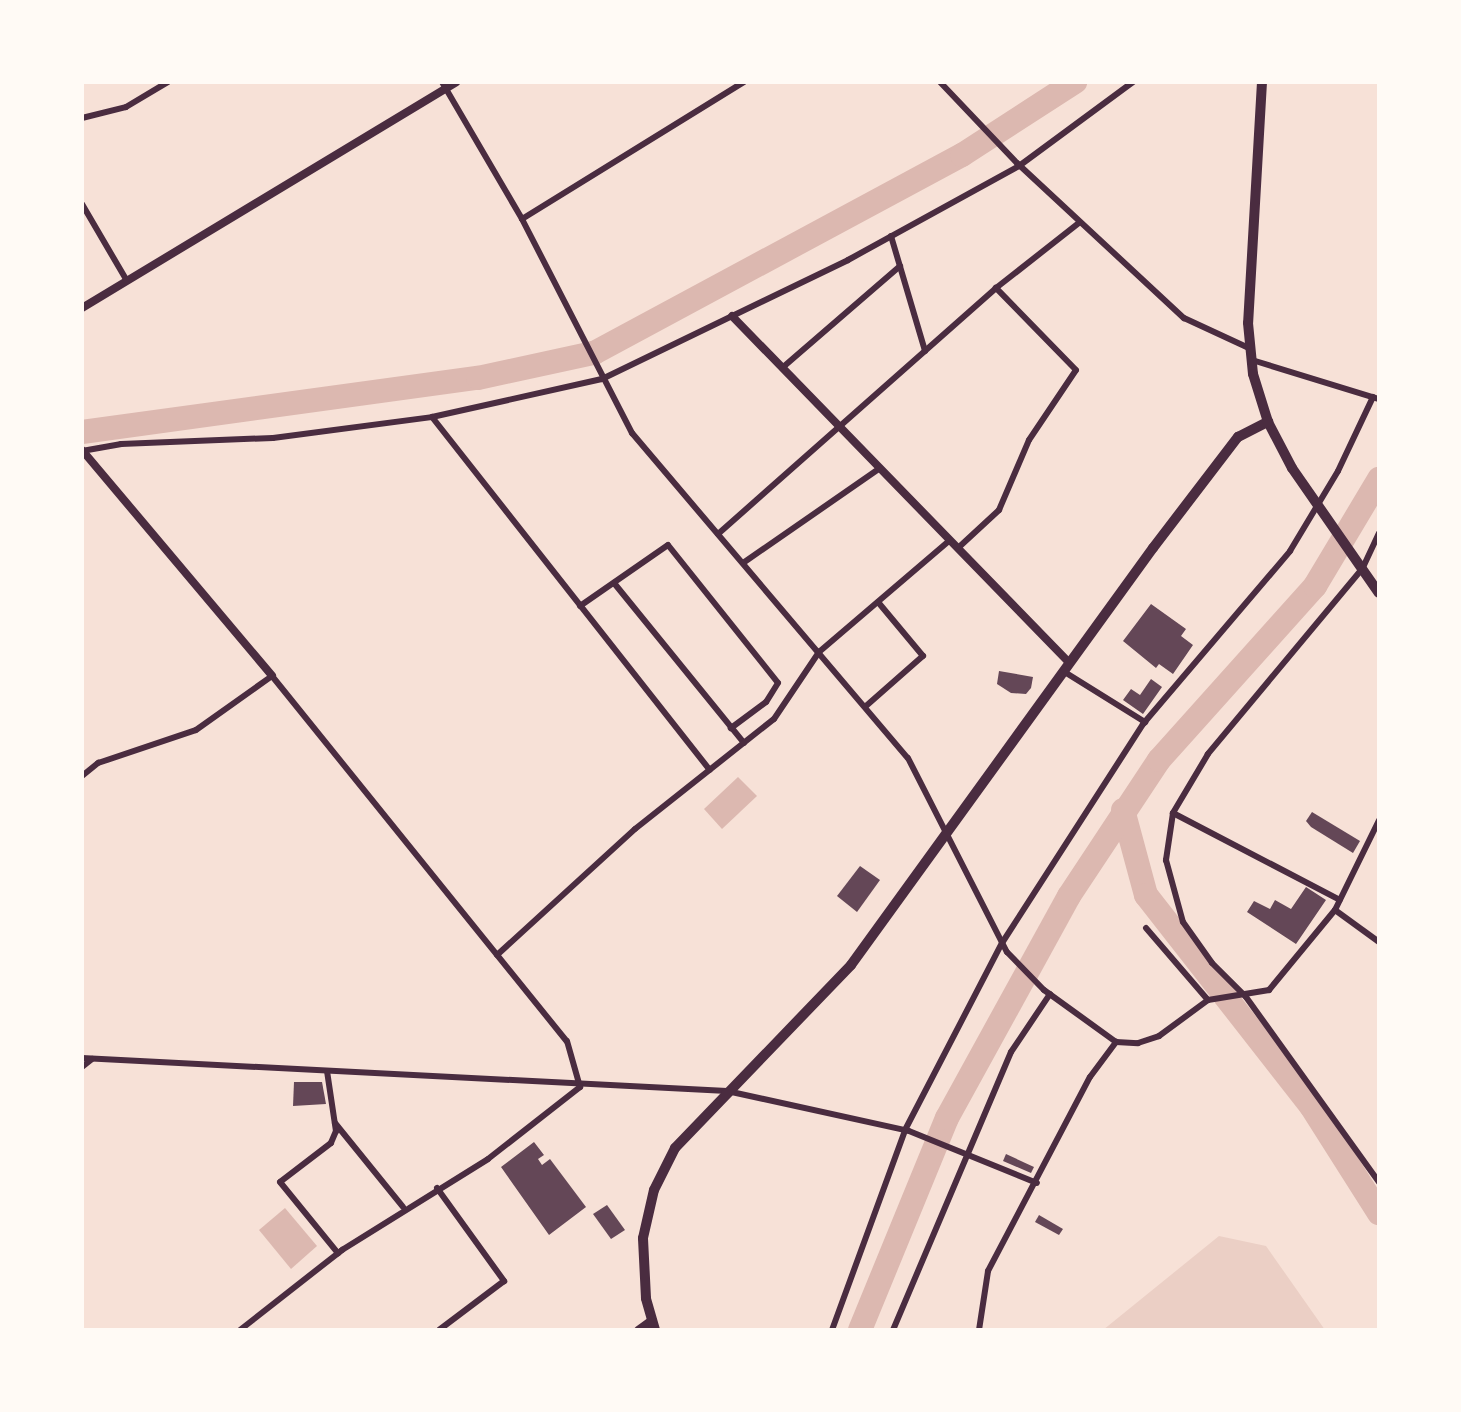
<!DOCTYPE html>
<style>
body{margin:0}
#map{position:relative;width:1461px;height:1412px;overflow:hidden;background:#f7e1d7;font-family:Manrope,sans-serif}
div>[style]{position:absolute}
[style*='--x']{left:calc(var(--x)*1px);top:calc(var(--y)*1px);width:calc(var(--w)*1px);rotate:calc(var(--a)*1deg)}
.green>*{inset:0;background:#ebcfc5}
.water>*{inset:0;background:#dcb8b0}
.river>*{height:24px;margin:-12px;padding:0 12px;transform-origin:12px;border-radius:12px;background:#dcb8b0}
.building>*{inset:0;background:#644757}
.minor>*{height:6px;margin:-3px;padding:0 3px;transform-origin:3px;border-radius:3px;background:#4a2c40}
.tertiary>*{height:8px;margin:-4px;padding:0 4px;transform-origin:4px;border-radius:4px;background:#4a2c40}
.secondary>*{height:9px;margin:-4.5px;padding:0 4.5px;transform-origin:4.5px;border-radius:4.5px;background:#4a2c40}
.trunk>*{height:10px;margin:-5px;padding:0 5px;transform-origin:5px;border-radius:5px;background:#4a2c40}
span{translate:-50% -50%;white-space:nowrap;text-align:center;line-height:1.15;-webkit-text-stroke:8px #fffaf5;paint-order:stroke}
.frame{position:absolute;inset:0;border:84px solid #fffaf5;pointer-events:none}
</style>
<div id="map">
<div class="green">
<div style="clip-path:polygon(1219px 1236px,1266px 1246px,1325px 1330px,1103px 1330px)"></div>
</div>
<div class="water">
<div style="clip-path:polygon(738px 777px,757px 796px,722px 829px,704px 809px)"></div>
<div style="clip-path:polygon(285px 1208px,317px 1246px,291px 1269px,259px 1230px)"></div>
</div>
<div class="river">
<div style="--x:82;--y:432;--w:400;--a:-7.8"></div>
<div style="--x:478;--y:378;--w:119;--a:-12.2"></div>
<div style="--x:594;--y:353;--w:418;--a:-28.3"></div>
<div style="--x:962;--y:155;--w:135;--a:-32.9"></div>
<div style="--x:1123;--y:810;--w:88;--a:74.9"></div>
<div style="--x:1146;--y:895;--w:268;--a:52"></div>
<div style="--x:1311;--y:1106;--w:127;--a:57.6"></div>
<div style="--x:860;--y:1330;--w:229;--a:-67.7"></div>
<div style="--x:947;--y:1118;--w:253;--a:-61.2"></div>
<div style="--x:1069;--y:896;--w:163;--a:-56.5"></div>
<div style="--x:1159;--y:760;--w:234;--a:-48.1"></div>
<div style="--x:1315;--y:586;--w:125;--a:-59.1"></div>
</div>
<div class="building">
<div style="clip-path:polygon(1151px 604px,1186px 629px,1181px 636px,1193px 645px,1173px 674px,1159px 664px,1156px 668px,1123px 641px)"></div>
<div style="clip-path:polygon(999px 671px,1033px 677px,1031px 688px,1026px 694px,1011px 693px,997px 684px)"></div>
<div style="clip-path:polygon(1151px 679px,1162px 687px,1143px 714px,1123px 700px,1131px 689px,1140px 695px)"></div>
<div style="clip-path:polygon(1312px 812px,1360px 841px,1353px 853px,1311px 827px,1306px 821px)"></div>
<div style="clip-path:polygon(860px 866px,880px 880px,857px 912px,837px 896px)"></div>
<div style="clip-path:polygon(1306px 887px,1326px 900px,1296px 944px,1247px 912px,1254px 901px,1270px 909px,1275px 900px,1291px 909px)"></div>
<div style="clip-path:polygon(294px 1082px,322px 1082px,326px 1104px,293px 1106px)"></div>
<div style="clip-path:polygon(534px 1142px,544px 1155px,538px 1159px,542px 1165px,550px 1159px,586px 1207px,549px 1235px,501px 1167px)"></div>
<div style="clip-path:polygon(1006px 1154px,1034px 1167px,1031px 1173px,1003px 1161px)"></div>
<div style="clip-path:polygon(607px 1205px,625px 1230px,611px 1239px,593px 1214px)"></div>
<div style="clip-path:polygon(1039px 1215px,1063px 1229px,1059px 1235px,1035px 1222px)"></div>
</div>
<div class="minor">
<div style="--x:442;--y:82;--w:159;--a:59.7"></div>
<div style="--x:522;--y:219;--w:241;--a:62.8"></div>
<div style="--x:632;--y:433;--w:426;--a:49.7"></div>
<div style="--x:908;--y:758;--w:218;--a:63"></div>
<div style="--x:1007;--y:952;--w:53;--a:45.8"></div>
<div style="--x:1044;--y:990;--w:89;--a:35.8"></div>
<div style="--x:1116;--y:1042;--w:22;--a:3"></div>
<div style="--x:1138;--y:1043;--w:22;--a:-18"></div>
<div style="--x:1159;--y:1036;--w:61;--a:-36.3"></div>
<div style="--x:1208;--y:1000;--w:62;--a:-9.3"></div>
<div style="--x:1269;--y:990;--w:104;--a:-50.5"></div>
<div style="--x:1335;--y:910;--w:100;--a:-63.9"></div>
<div style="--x:940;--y:82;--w:112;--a:46.5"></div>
<div style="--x:1017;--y:163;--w:228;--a:42.9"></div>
<div style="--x:1184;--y:318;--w:72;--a:24.8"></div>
<div style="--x:82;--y:118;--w:45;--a:-14"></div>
<div style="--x:126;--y:107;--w:49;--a:-30.8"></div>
<div style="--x:82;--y:204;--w:89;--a:59.7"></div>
<div style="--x:522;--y:219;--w:261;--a:-31.7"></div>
<div style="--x:891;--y:236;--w:120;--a:73.5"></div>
<div style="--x:1252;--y:360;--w:133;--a:17.1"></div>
<div style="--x:782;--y:368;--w:156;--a:-40.8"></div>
<div style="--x:432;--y:417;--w:449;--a:51.8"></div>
<div style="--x:82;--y:451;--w:40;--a:-10"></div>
<div style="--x:121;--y:444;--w:152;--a:-2.3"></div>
<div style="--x:273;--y:438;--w:160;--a:-7.5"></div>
<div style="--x:432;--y:417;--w:174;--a:-12.6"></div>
<div style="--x:602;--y:379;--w:273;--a:-25.8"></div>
<div style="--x:848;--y:260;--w:195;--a:-28.8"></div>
<div style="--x:1019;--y:166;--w:142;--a:-36.4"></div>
<div style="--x:1379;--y:533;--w:40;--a:115"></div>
<div style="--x:1362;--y:569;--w:241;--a:129.8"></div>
<div style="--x:1208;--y:754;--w:69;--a:120.7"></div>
<div style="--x:1173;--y:813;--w:48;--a:98.5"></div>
<div style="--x:1166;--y:860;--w:64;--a:74.7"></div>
<div style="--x:1183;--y:922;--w:50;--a:54.7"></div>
<div style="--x:1212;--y:963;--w:48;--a:45"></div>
<div style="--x:1246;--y:997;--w:228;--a:54.3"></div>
<div style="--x:718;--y:534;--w:371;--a:-41.5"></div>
<div style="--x:996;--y:288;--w:105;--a:-38.1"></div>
<div style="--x:958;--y:548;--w:56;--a:-42.8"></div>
<div style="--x:999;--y:510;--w:76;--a:-66.8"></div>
<div style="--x:1029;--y:440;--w:84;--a:-56.1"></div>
<div style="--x:1076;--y:370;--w:115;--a:-134.3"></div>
<div style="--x:743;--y:563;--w:165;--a:-34.7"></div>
<div style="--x:614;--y:583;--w:206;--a:50.9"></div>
<div style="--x:580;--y:606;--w:107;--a:-34.7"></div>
<div style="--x:668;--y:545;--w:176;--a:51.4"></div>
<div style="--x:778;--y:683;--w:22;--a:122"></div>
<div style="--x:766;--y:702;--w:44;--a:143.4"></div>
<div style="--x:1063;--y:671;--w:97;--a:31.9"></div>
<div style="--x:866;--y:706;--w:76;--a:-41.3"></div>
<div style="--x:923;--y:656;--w:70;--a:-129.8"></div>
<div style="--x:82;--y:776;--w:21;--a:-39"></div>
<div style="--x:98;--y:763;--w:103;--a:-18.6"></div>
<div style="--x:196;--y:730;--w:93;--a:-35.4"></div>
<div style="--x:272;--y:676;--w:469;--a:51.1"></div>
<div style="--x:567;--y:1041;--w:48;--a:74.2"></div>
<div style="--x:1173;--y:813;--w:188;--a:27.5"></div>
<div style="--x:1335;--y:910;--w:54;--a:36"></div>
<div style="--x:1146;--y:928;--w:95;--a:49.3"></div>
<div style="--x:497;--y:955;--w:187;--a:-42.4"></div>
<div style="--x:635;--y:829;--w:177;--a:-38.4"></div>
<div style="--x:774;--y:719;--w:81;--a:-56.1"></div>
<div style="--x:819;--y:652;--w:172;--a:-40.5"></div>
<div style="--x:82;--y:1058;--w:646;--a:2.93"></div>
<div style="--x:727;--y:1091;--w:186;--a:12.4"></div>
<div style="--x:909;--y:1131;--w:138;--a:22.1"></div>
<div style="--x:82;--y:1067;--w:13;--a:-39"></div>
<div style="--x:327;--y:1071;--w:61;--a:81.5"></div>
<div style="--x:336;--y:1131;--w:13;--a:113"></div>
<div style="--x:331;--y:1143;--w:64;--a:142.6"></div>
<div style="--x:280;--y:1182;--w:92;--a:50.8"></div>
<div style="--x:335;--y:1123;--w:108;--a:51"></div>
<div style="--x:437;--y:1188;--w:115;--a:54.2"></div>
<div style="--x:504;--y:1281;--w:81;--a:143"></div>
<div style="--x:240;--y:1330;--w:130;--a:-38.1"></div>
<div style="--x:342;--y:1250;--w:172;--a:-31.9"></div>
<div style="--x:488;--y:1159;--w:117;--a:-38"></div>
<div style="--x:832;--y:1330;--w:213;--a:-69.9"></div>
<div style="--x:905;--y:1130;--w:211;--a:-62.6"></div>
<div style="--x:1002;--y:943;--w:260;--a:-57.2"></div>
<div style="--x:1143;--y:724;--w:227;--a:-49.6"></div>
<div style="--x:1290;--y:551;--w:93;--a:-59"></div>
<div style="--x:1338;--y:471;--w:82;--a:-64.7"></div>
<div style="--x:893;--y:1330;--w:302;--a:-67"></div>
<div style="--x:1011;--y:1052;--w:70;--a:-56.1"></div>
<div style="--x:979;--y:1330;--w:60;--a:-81.3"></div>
<div style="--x:988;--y:1271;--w:219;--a:-62.3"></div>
<div style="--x:1090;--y:1077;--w:44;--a:-53.4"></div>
</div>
<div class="tertiary">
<div style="--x:82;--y:308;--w:437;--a:-31.1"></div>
<div style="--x:732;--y:316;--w:482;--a:45.8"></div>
<div style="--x:82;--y:450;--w:295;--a:49.9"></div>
</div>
<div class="secondary">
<div style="--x:638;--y:1330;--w:17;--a:-36"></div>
</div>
<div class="trunk">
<div style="--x:1262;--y:82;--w:241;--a:93.3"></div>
<div style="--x:1248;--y:323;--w:51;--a:84.4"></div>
<div style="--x:1253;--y:374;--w:50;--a:72.6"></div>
<div style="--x:1268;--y:422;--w:52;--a:62.4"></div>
<div style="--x:1292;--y:468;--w:152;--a:55.2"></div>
<div style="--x:655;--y:1330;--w:33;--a:-106"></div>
<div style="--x:646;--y:1298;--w:60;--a:-92.9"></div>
<div style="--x:643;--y:1238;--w:49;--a:-77.1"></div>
<div style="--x:654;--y:1190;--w:47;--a:-63.4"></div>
<div style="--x:675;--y:1148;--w:254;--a:-46.1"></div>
<div style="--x:851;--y:965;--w:515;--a:-54.09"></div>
<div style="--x:1153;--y:548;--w:140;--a:-52.6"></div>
<div style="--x:1238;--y:437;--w:34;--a:-27"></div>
</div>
<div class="frame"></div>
</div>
